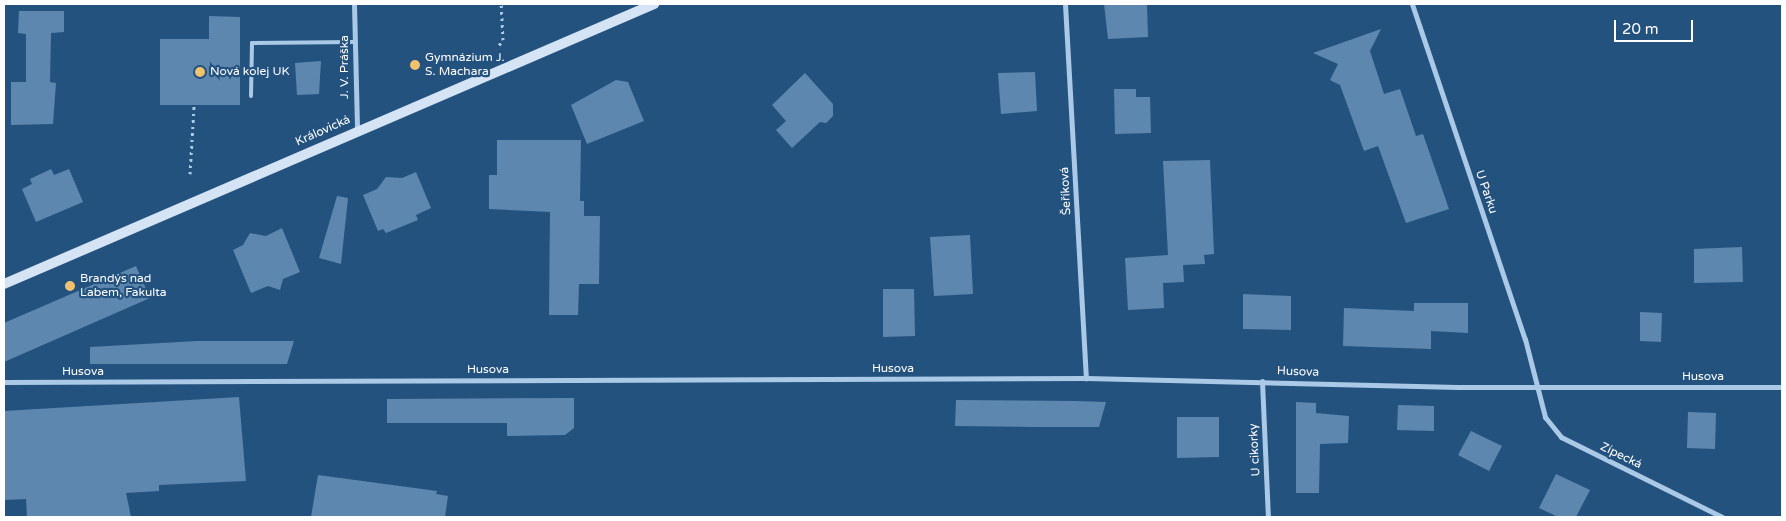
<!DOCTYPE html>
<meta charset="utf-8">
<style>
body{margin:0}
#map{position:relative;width:1786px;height:521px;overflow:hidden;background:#24527f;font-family:"Varela Round",sans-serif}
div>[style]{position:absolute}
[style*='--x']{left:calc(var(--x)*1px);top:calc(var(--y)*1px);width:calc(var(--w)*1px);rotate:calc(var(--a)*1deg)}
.building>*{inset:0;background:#5d87af}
.path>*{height:3px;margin-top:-1.5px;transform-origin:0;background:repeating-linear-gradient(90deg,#aac9e6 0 2.5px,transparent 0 6.5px)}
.lane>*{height:4px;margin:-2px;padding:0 2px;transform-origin:2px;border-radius:2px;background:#aac9e6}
.street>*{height:5px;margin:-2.5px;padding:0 2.5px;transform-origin:2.5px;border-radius:2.5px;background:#aac9e6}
.secondary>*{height:10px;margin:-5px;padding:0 5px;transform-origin:5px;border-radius:5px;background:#d4e4f5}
.dots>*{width:14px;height:14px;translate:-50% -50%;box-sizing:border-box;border:2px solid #24527f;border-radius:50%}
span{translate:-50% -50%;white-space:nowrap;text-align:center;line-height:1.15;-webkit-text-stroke:4.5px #24527f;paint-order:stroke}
.poi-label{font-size:12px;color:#fff}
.left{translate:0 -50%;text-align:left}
.street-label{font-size:12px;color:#fff}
.frame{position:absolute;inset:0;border:5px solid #fff;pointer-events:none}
.scale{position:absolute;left:1614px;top:20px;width:79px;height:22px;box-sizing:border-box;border:2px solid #fff;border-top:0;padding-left:6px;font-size:15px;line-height:18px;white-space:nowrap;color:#fff;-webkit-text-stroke:4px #24527f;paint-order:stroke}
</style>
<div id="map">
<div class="building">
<div style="clip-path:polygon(1104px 4px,1147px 4px,1148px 37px,1108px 39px)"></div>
<div style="clip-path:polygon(19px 11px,64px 11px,64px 32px,51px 33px,50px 82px,56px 83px,53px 124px,11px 125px,11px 82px,26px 82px,26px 34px,18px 33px)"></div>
<div style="clip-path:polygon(209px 16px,240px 17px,240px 105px,160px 105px,160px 39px,209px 39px)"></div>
<div style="clip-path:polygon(1381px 29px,1370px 51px,1384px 94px,1400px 89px,1416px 136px,1423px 134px,1449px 209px,1406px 223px,1378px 146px,1364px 151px,1340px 85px,1330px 80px,1338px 64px,1313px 53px)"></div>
<div style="clip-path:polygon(321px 61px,319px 94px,297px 95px,295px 63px)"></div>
<div style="clip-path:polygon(1035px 72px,1037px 111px,1001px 114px,998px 73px)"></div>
<div style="clip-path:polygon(805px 73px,833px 104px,833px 116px,826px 123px,820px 122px,792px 148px,776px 130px,786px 121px,772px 105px)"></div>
<div style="clip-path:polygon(616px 80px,628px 82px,644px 121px,587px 144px,571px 105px)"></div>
<div style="clip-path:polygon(1114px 89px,1136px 89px,1136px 97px,1150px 97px,1151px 133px,1115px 134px)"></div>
<div style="clip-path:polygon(497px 140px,581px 140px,580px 201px,584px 201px,584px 216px,600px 216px,599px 284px,579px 284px,578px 315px,549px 315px,550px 212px,489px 209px,489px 175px,497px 175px)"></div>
<div style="clip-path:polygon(1210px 160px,1214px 254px,1204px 255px,1205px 264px,1183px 265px,1184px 282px,1163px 283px,1164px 308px,1128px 310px,1125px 258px,1168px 255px,1163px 161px)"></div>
<div style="clip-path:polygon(51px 169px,54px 175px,69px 169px,83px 202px,36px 222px,22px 189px,32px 184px,30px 179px)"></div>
<div style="clip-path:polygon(416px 172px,431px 208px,416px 215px,418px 220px,386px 233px,383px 229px,378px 231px,363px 195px,377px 189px,386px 177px,402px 178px)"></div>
<div style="clip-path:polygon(337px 196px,348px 198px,341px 264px,319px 258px)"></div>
<div style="clip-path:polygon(282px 228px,300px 272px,283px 279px,280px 290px,268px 286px,251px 293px,233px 250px,243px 245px,250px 233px,266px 236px)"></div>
<div style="clip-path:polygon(970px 235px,973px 294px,934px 296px,930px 237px)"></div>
<div style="clip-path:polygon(1742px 247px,1743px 282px,1694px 283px,1694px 249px)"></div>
<div style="clip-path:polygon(136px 266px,150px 298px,4px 362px,4px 323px)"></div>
<div style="clip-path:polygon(883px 289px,914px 289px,915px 336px,883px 337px)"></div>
<div style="clip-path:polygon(1243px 294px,1291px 296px,1291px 330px,1243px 329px)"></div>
<div style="clip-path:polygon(1414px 303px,1468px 303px,1468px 333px,1431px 331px,1431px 349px,1343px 346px,1344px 308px,1414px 311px)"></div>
<div style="clip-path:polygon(1640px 312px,1662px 313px,1661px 342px,1640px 341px)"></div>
<div style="clip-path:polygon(197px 341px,294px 341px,287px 364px,90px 364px,90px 347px)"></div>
<div style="clip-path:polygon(239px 397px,246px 481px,159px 485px,159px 491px,126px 493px,131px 517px,27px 517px,26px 499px,4px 500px,4px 411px)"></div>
<div style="clip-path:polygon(574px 398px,574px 428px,565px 435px,507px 436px,507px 423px,387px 423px,387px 399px)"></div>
<div style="clip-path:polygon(956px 400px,1076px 401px,1106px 402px,1099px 427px,1036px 427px,955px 426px)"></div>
<div style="clip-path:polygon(1296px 402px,1316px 403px,1316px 413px,1349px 416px,1348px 443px,1320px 444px,1319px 493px,1296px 493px)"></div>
<div style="clip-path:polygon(1398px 405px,1434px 406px,1434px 431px,1397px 430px)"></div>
<div style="clip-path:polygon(1688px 412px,1716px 413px,1715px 449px,1687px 448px)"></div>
<div style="clip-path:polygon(1177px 417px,1219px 417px,1219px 457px,1177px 458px)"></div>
<div style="clip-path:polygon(1471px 431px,1502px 446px,1489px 471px,1458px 455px)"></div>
<div style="clip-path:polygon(1556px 474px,1590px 490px,1576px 517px,1558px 517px,1539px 508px)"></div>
<div style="clip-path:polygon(318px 475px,437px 491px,436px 494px,448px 496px,445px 517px,311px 517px)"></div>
</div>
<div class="path">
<div style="--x:499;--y:45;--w:6;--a:-51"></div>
<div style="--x:503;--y:40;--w:36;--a:-93"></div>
<div style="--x:190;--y:174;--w:68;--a:-86.6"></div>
</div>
<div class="lane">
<div style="--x:251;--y:96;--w:53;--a:-88.9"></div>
<div style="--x:252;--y:43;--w:102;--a:-0.6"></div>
</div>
<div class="street">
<div style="--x:354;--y:4;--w:126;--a:88.6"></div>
<div style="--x:1065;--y:4;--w:375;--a:86.8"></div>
<div style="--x:1412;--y:4;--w:354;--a:71.4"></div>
<div style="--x:1525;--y:339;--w:81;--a:75.6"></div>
<div style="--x:1545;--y:417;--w:26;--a:51"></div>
<div style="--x:1561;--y:437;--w:180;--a:26.4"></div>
<div style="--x:1262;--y:381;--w:136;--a:87.5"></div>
<div style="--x:4;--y:382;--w:1082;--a:-0.21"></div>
<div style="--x:1086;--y:378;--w:372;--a:1.4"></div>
<div style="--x:1458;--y:387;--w:324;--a:0"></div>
</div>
<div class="secondary">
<div style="--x:4;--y:284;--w:708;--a:-23.3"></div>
</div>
<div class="dots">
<div style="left:415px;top:65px;background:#f0c26e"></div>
<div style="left:200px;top:72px;background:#f0c26e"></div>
<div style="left:70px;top:286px;background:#f0c26e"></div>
</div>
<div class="poi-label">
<span class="left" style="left:425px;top:65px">Gymnázium J.<br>S. Machara</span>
<span class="left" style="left:210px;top:72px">Nová kolej UK</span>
<span class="left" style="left:80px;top:286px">Brandýs nad<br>Labem, Fakulta</span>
</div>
<div class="street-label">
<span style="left:345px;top:67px;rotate:-90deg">J. V. Práška</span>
<span style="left:323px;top:131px;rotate:-24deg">Královická</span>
<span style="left:1066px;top:191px;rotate:-93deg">Šeříková</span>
<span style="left:1486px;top:192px;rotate:71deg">U Parku</span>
<span style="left:893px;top:369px">Husova</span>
<span style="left:488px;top:370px">Husova</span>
<span style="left:83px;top:372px">Husova</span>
<span style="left:1298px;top:372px;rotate:2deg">Husova</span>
<span style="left:1703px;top:377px">Husova</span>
<span style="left:1255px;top:450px;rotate:-93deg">U cikorky</span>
<span style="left:1621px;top:456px;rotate:26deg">Zípecká</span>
</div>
<div class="frame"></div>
<div class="scale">20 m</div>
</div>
